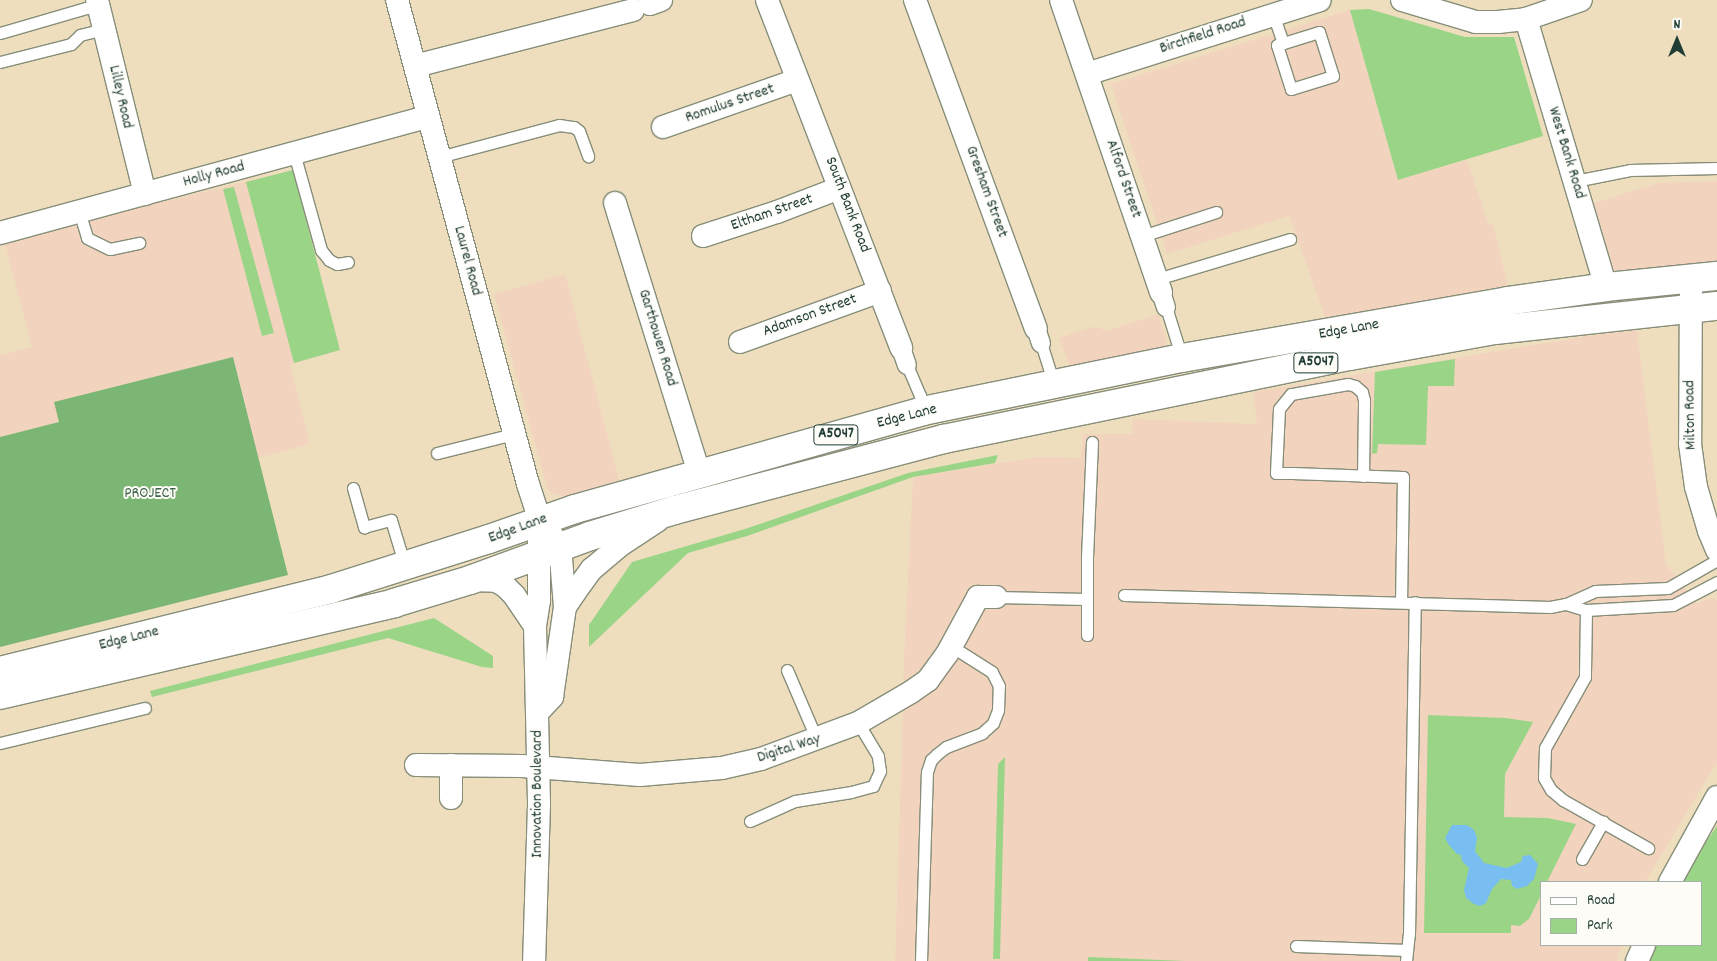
<!DOCTYPE html>
<style>
body{margin:0}
#map{position:relative;width:1717px;height:961px;overflow:hidden;background:#eedebe;font-family:Dekko,sans-serif}
div>[style]{position:absolute}
[style*='--x']{left:calc(var(--x)*1px);top:calc(var(--y)*1px);width:calc(var(--w)*1px);rotate:calc(var(--a)*1deg)}
.built>*{inset:0;background:#f2d4be}
.green>*{inset:0;background:#9ad487}
.forest>*{inset:0;background:#7bb674}
.water>*{inset:0;background:#79bef0}
.roads{filter:drop-shadow(1px 0 #868e79) drop-shadow(-1px 0 #868e79) drop-shadow(0 1px #868e79) drop-shadow(0 -1px #868e79)}
.service>*{height:11px;margin:-5.5px;padding:0 5.5px;transform-origin:5.5px;border-radius:5.5px;background:#fff}
.pedestrian>*{height:18px;margin:-9px;padding:0 9px;transform-origin:9px;border-radius:9px;background:#fff}
.minor>*{height:22px;margin:-11px;padding:0 11px;transform-origin:11px;border-radius:11px;background:#fff}
.trunk>*{height:28px;margin:-14px;padding:0 14px;transform-origin:14px;border-radius:14px;background:#fff}
span{translate:-50% -50%;white-space:nowrap;text-align:center;line-height:1.15;-webkit-text-stroke:4px #fdfcf7;paint-order:stroke}
.shield-label span{padding:1px 4px;background:#fdfcf7;border:1px solid;border-radius:4px;-webkit-text-stroke-width:0}
.shield-label{font-size:15px;color:#1f3d34;font-weight:700}
.street-label{font-size:16px;color:#1f3d34}
.park-label{font-size:16px;color:#3e6349}
.legend{position:absolute;left:1540px;top:881px;width:162px;height:65px;box-sizing:border-box;background:#fdfcf7;border:1px solid #a4b0a9;margin:0;padding:6px 9px;list-style:none;font-size:15px;color:#1f3d34}
.legend li{display:flex;align-items:center;gap:10px;height:25px}
.legend b{width:25px;border:1px solid #a4b0a9}
.north{position:absolute;left:1652px;top:15px;width:50px;height:50px;-webkit-text-stroke:4px #fdfcf7;paint-order:stroke;rotate:0deg;font-size:14px;font-weight:700;line-height:20px;text-align:center;color:#1f3d34}
.north::after{content:'';display:block;margin:auto;width:18px;height:22px;background:#1f3d34;clip-path:polygon(50% 0,100% 100%,50% 72%,0 100%)}
</style>
<div id="map">
<div class="built">
<div style="clip-path:polygon(1350px 10px,1398px 180px,1467px 160px,1489px 225px,1493px 224px,1508px 287px,1326px 320px,1289px 216px,1167px 254px,1111px 84px)"></div>
<div style="clip-path:polygon(293px 170px,340px 350px,290px 365px,310px 444px,258px 458px,233px 357px,54px 402px,59px 422px,0 437px,0 355px,32px 347px,4px 241px)"></div>
<div style="clip-path:polygon(1717px 181px,1717px 267px,1619px 274px,1614px 270px,1594px 203px,1658px 183px)"></div>
<div style="clip-path:polygon(565px 274px,619px 480px,566px 497px,554px 494px,548px 490px,546px 484px,494px 294px)"></div>
<div style="clip-path:polygon(1158px 314px,1166px 340px,1166px 346px,1161px 350px,1071px 369px,1059px 338px,1096px 326px,1106px 331px)"></div>
<div style="clip-path:polygon(1637px 330px,1666px 564px,1697px 604px,1710px 598px,1717px 599px,1717px 762px,1645px 882px,1541px 882px,1541px 945px,1622px 945px,1617px 961px,895px 961px,903px 710px,911px 692px,903px 678px,913px 477px,1038px 457px,1081px 458px,1083px 434px,1132px 434px,1133px 419px,1257px 424px,1253px 392px,1587px 336px)"></div>
</div>
<div class="green">
<div style="clip-path:polygon(1369px 9px,1465px 37px,1514px 37px,1543px 136px,1398px 180px,1350px 10px)"></div>
<div style="clip-path:polygon(293px 170px,340px 350px,294px 363px,246px 182px)"></div>
<div style="clip-path:polygon(234px 187px,274px 333px,262px 336px,223px 189px)"></div>
<div style="clip-path:polygon(1455px 359px,1454px 386px,1428px 386px,1426px 445px,1378px 444px,1377px 453px,1372px 454px,1375px 372px)"></div>
<div style="clip-path:polygon(998px 455px,995px 463px,913px 477px,747px 536px,688px 553px,589px 647px,589px 625px,632px 562px,745px 529px,908px 473px)"></div>
<div style="clip-path:polygon(434px 618px,493px 656px,493px 668px,482px 667px,388px 638px,152px 697px,150px 691px)"></div>
<div style="clip-path:polygon(1428px 715px,1506px 718px,1533px 722px,1505px 774px,1504px 817px,1548px 818px,1576px 824px,1547px 882px,1541px 882px,1541px 895px,1529px 919px,1520px 926px,1511px 925px,1511px 933px,1424px 933px)"></div>
<div style="clip-path:polygon(1005px 757px,1000px 959px,993px 959px,998px 764px)"></div>
<div style="clip-path:polygon(1717px 826px,1717px 961px,1648px 961px,1655px 945px,1701px 945px,1701px 882px,1682px 882px,1688px 868px)"></div>
<div style="clip-path:polygon(1088px 957px,1186px 961px,1088px 961px)"></div>
</div>
<div class="forest">
<div style="clip-path:polygon(233px 357px,288px 575px,0 647px,0 437px,59px 422px,54px 402px)"></div>
</div>
<div class="water">
<div style="clip-path:polygon(1452px 825px,1467px 825px,1474px 830px,1477px 838px,1475px 851px,1484px 863px,1507px 868px,1521px 862px,1523px 856px,1530px 855px,1538px 864px,1534px 879px,1527px 886px,1517px 889px,1512px 886px,1511px 880px,1501px 879px,1492px 889px,1486px 903px,1480px 906px,1474px 904px,1466px 898px,1464px 890px,1469px 868px,1462px 861px,1461px 855px,1457px 854px,1449px 845px,1445px 838px)"></div>
</div>
<div class="roads">
<div class="service">
<div style="--x:1273;--y:14;--w:31;--a:71"></div>
<div style="--x:1319;--y:32;--w:46;--a:72.3"></div>
<div style="--x:1333;--y:76;--w:44;--a:162.8"></div>
<div style="--x:1291;--y:89;--w:46;--a:-107.7"></div>
<div style="--x:1277;--y:45;--w:44;--a:-17.2"></div>
<div style="--x:0;--y:33;--w:90;--a:-16.2"></div>
<div style="--x:86;--y:8;--w:13;--a:-4"></div>
<div style="--x:0;--y:62;--w:73;--a:-14.2"></div>
<div style="--x:71;--y:44;--w:13;--a:-45"></div>
<div style="--x:80;--y:35;--w:25;--a:-14"></div>
<div style="--x:294;--y:153;--w:101;--a:74.4"></div>
<div style="--x:321;--y:250;--w:13;--a:51"></div>
<div style="--x:329;--y:260;--w:9;--a:27"></div>
<div style="--x:337;--y:264;--w:11;--a:-10"></div>
<div style="--x:439;--y:157;--w:124;--a:-14.9"></div>
<div style="--x:559;--y:125;--w:15;--a:8"></div>
<div style="--x:574;--y:127;--w:6;--a:39"></div>
<div style="--x:579;--y:131;--w:27;--a:70"></div>
<div style="--x:1575;--y:181;--w:56;--a:-11.3"></div>
<div style="--x:1630;--y:170;--w:87;--a:-1.3"></div>
<div style="--x:79;--y:211;--w:28;--a:73"></div>
<div style="--x:87;--y:238;--w:25;--a:26"></div>
<div style="--x:110;--y:249;--w:30;--a:-12"></div>
<div style="--x:1142;--y:236;--w:78;--a:-18"></div>
<div style="--x:1157;--y:279;--w:139;--a:-16.7"></div>
<div style="--x:1166;--y:307;--w:53;--a:72.6"></div>
<div style="--x:1041;--y:343;--w:43;--a:72.4"></div>
<div style="--x:907;--y:365;--w:33;--a:67"></div>
<div style="--x:920;--y:395;--w:16;--a:79"></div>
<div style="--x:437;--y:453;--w:79;--a:-13.9"></div>
<div style="--x:1363;--y:476;--w:76;--a:-89.2"></div>
<div style="--x:1364;--y:400;--w:8;--a:-104"></div>
<div style="--x:1362;--y:392;--w:9;--a:-139"></div>
<div style="--x:1355;--y:386;--w:7;--a:-164"></div>
<div style="--x:1348;--y:384;--w:58;--a:170"></div>
<div style="--x:1291;--y:394;--w:19;--a:129"></div>
<div style="--x:1279;--y:409;--w:64;--a:92.7"></div>
<div style="--x:1276;--y:473;--w:16;--a:0"></div>
<div style="--x:1292;--y:473;--w:111;--a:2.1"></div>
<div style="--x:1403;--y:477;--w:125;--a:90.9"></div>
<div style="--x:353;--y:488;--w:41;--a:74.2"></div>
<div style="--x:364;--y:527;--w:28;--a:-15"></div>
<div style="--x:391;--y:520;--w:48;--a:73.1"></div>
<div style="--x:1124;--y:595;--w:426;--a:1.6"></div>
<div style="--x:1550;--y:607;--w:16;--a:-11"></div>
<div style="--x:1566;--y:604;--w:32;--a:-24"></div>
<div style="--x:1595;--y:591;--w:73;--a:-2.4"></div>
<div style="--x:1668;--y:588;--w:56;--a:-29.7"></div>
<div style="--x:996;--y:597;--w:90;--a:1.3"></div>
<div style="--x:1566;--y:604;--w:21;--a:17"></div>
<div style="--x:1586;--y:610;--w:87;--a:-3.3"></div>
<div style="--x:1673;--y:605;--w:50;--a:-27.6"></div>
<div style="--x:1586;--y:610;--w:67;--a:90.9"></div>
<div style="--x:1585;--y:677;--w:81;--a:119.4"></div>
<div style="--x:1545;--y:748;--w:30;--a:92"></div>
<div style="--x:1544;--y:778;--w:14;--a:60"></div>
<div style="--x:1551;--y:790;--w:16;--a:40"></div>
<div style="--x:1563;--y:800;--w:98;--a:29.5"></div>
<div style="--x:1087;--y:635;--w:78;--a:-90"></div>
<div style="--x:1087;--y:557;--w:115;--a:-87.5"></div>
<div style="--x:787;--y:670;--w:76;--a:66.8"></div>
<div style="--x:0;--y:743;--w:149;--a:-13.6"></div>
<div style="--x:750;--y:821;--w:49;--a:-24"></div>
<div style="--x:795;--y:801;--w:57;--a:-9.1"></div>
<div style="--x:851;--y:792;--w:23;--a:-15"></div>
<div style="--x:873;--y:786;--w:17;--a:-65"></div>
<div style="--x:880;--y:771;--w:15;--a:-98"></div>
<div style="--x:878;--y:756;--w:39;--a:-121"></div>
<div style="--x:1582;--y:859;--w:43;--a:-60.4"></div>
<div style="--x:1296;--y:946;--w:111;--a:2.1"></div>
<div style="--x:921;--y:961;--w:189;--a:-88.2"></div>
<div style="--x:927;--y:772;--w:13;--a:-72"></div>
<div style="--x:931;--y:760;--w:8;--a:-45"></div>
<div style="--x:937;--y:754;--w:11;--a:-38"></div>
<div style="--x:946;--y:747;--w:39;--a:-21"></div>
<div style="--x:982;--y:733;--w:15;--a:-42"></div>
<div style="--x:993;--y:723;--w:14;--a:-69"></div>
<div style="--x:998;--y:710;--w:24;--a:-88"></div>
<div style="--x:999;--y:686;--w:16;--a:-117"></div>
<div style="--x:992;--y:672;--w:49;--a:-147.6"></div>
<div style="--x:1406;--y:961;--w:27;--a:-84"></div>
<div style="--x:1409;--y:934;--w:332;--a:-89"></div>
</div>
<div class="pedestrian">
<div style="--x:1161;--y:292;--w:16;--a:72"></div>
<div style="--x:1036;--y:328;--w:16;--a:72"></div>
<div style="--x:901;--y:348;--w:18;--a:71"></div>
</div>
<div class="minor">
<div style="--x:97;--y:0;--w:200;--a:76.1"></div>
<div style="--x:397;--y:0;--w:501;--a:74.86"></div>
<div style="--x:528;--y:484;--w:38;--a:72"></div>
<div style="--x:540;--y:520;--w:33;--a:52"></div>
<div style="--x:560;--y:546;--w:61;--a:85.3"></div>
<div style="--x:649;--y:0;--w:4;--a:76"></div>
<div style="--x:650;--y:4;--w:12;--a:-20"></div>
<div style="--x:767;--y:0;--w:373;--a:68.9"></div>
<div style="--x:915;--y:0;--w:350;--a:69.8"></div>
<div style="--x:1061;--y:0;--w:309;--a:71.1"></div>
<div style="--x:1402;--y:0;--w:77;--a:16.6"></div>
<div style="--x:1476;--y:22;--w:22;--a:0"></div>
<div style="--x:1498;--y:22;--w:28;--a:-6"></div>
<div style="--x:1526;--y:19;--w:58;--a:-19.1"></div>
<div style="--x:1526;--y:19;--w:280;--a:73.4"></div>
<div style="--x:415;--y:66;--w:225;--a:-14.4"></div>
<div style="--x:1087;--y:74;--w:244;--a:-17.6"></div>
<div style="--x:663;--y:127;--w:142;--a:-19.3"></div>
<div style="--x:615;--y:203;--w:283;--a:72.7"></div>
<div style="--x:0;--y:233;--w:443;--a:-15.2"></div>
<div style="--x:703;--y:236;--w:78;--a:-18"></div>
<div style="--x:777;--y:212;--w:67;--a:-20.9"></div>
<div style="--x:1691;--y:277;--w:167;--a:90.3"></div>
<div style="--x:1690;--y:444;--w:43;--a:82.1"></div>
<div style="--x:1696;--y:487;--w:46;--a:73.5"></div>
<div style="--x:1709;--y:531;--w:21;--a:67"></div>
<div style="--x:740;--y:342;--w:149;--a:-20"></div>
<div style="--x:471;--y:580;--w:25;--a:2"></div>
<div style="--x:496;--y:581;--w:10;--a:29"></div>
<div style="--x:505;--y:586;--w:13;--a:45"></div>
<div style="--x:514;--y:595;--w:37;--a:56"></div>
<div style="--x:535;--y:626;--w:179;--a:88.7"></div>
<div style="--x:539;--y:805;--w:156;--a:91.8"></div>
<div style="--x:535;--y:626;--w:26;--a:-81"></div>
<div style="--x:539;--y:600;--w:61;--a:-90"></div>
<div style="--x:538;--y:712;--w:21;--a:-47"></div>
<div style="--x:552;--y:697;--w:91;--a:-81.8"></div>
<div style="--x:565;--y:607;--w:18;--a:-56"></div>
<div style="--x:575;--y:592;--w:29;--a:-54"></div>
<div style="--x:592;--y:569;--w:39;--a:-40"></div>
<div style="--x:622;--y:544;--w:42;--a:-33.3"></div>
<div style="--x:416;--y:765;--w:106;--a:0.5"></div>
<div style="--x:522;--y:766;--w:118;--a:4.4"></div>
<div style="--x:640;--y:775;--w:82;--a:-4.9"></div>
<div style="--x:722;--y:768;--w:40;--a:-13"></div>
<div style="--x:761;--y:759;--w:103;--a:-20.4"></div>
<div style="--x:858;--y:723;--w:61;--a:-30.3"></div>
<div style="--x:911;--y:692;--w:21;--a:-35"></div>
<div style="--x:928;--y:680;--w:32;--a:-54"></div>
<div style="--x:947;--y:654;--w:65;--a:-61.5"></div>
<div style="--x:978;--y:597;--w:18;--a:0"></div>
<div style="--x:451;--y:798;--w:33;--a:-90"></div>
<div style="--x:1670;--y:882;--w:97;--a:-61.1"></div>
<div style="--x:1637;--y:961;--w:17;--a:-66"></div>
</div>
<div class="trunk">
<div style="--x:0;--y:671;--w:341;--a:-13.9"></div>
<div style="--x:331;--y:589;--w:166;--a:-17.6"></div>
<div style="--x:489;--y:539;--w:91;--a:-19.2"></div>
<div style="--x:575;--y:509;--w:362;--a:-15.7"></div>
<div style="--x:923;--y:411;--w:264;--a:-11.6"></div>
<div style="--x:1182;--y:358;--w:330;--a:-9.9"></div>
<div style="--x:1507;--y:301;--w:100;--a:-8"></div>
<div style="--x:1606;--y:287;--w:112;--a:-5.7"></div>
<div style="--x:0;--y:695;--w:405;--a:-13.1"></div>
<div style="--x:394;--y:603;--w:79;--a:-16.8"></div>
<div style="--x:470;--y:580;--w:128;--a:-20.1"></div>
<div style="--x:590;--y:536;--w:89;--a:-17"></div>
<div style="--x:675;--y:510;--w:278;--a:-14.8"></div>
<div style="--x:944;--y:439;--w:414;--a:-11.6"></div>
<div style="--x:1350;--y:356;--w:147;--a:-10.2"></div>
<div style="--x:1495;--y:330;--w:223;--a:-6.2"></div>
</div>
</div>
<div class="shield-label">
<span style="left:1316px;top:363px">A5047</span>
<span style="left:836px;top:435px">A5047</span>
</div>
<div class="street-label">
<span style="left:1203px;top:36px;rotate:-18deg">Birchfield Road</span>
<span style="left:120px;top:97px;rotate:77deg">Lilley Road</span>
<span style="left:730px;top:104px;rotate:-19deg">Romulus Street</span>
<span style="left:1566px;top:153px;rotate:73deg">West Bank Road</span>
<span style="left:214px;top:175px;rotate:-15deg">Holly Road</span>
<span style="left:1123px;top:179px;rotate:71deg">Alford Street</span>
<span style="left:986px;top:192px;rotate:70deg">Gresham Street</span>
<span style="left:847px;top:205px;rotate:69deg">South Bank Road</span>
<span style="left:772px;top:213px;rotate:-19deg">Eltham Street</span>
<span style="left:467px;top:261px;rotate:75deg">Laurel Road</span>
<span style="left:810px;top:316px;rotate:-20deg">Adamson Street</span>
<span style="left:1349px;top:330px;rotate:-10deg">Edge Lane</span>
<span style="left:657px;top:338px;rotate:73deg">Garthowen Road</span>
<span style="left:1691px;top:415px;rotate:-91deg">Milton Road</span>
<span style="left:907px;top:417px;rotate:-14deg">Edge Lane</span>
<span style="left:518px;top:529px;rotate:-20deg">Edge Lane</span>
<span style="left:129px;top:639px;rotate:-14deg">Edge Lane</span>
<span style="left:789px;top:749px;rotate:-18deg">Digital Way</span>
<span style="left:538px;top:794px;rotate:-90deg">Innovation Boulevard</span>
</div>
<div class="park-label">
<span style="left:150px;top:494px">PROJECT</span>
</div>
<ul class="legend">
<li><b style="height:6px;background:#fff"></b>Road</li>
<li><b style="height:14px;background:#9ad487"></b>Park</li>
</ul>
<div class="north">N</div>
</div>
